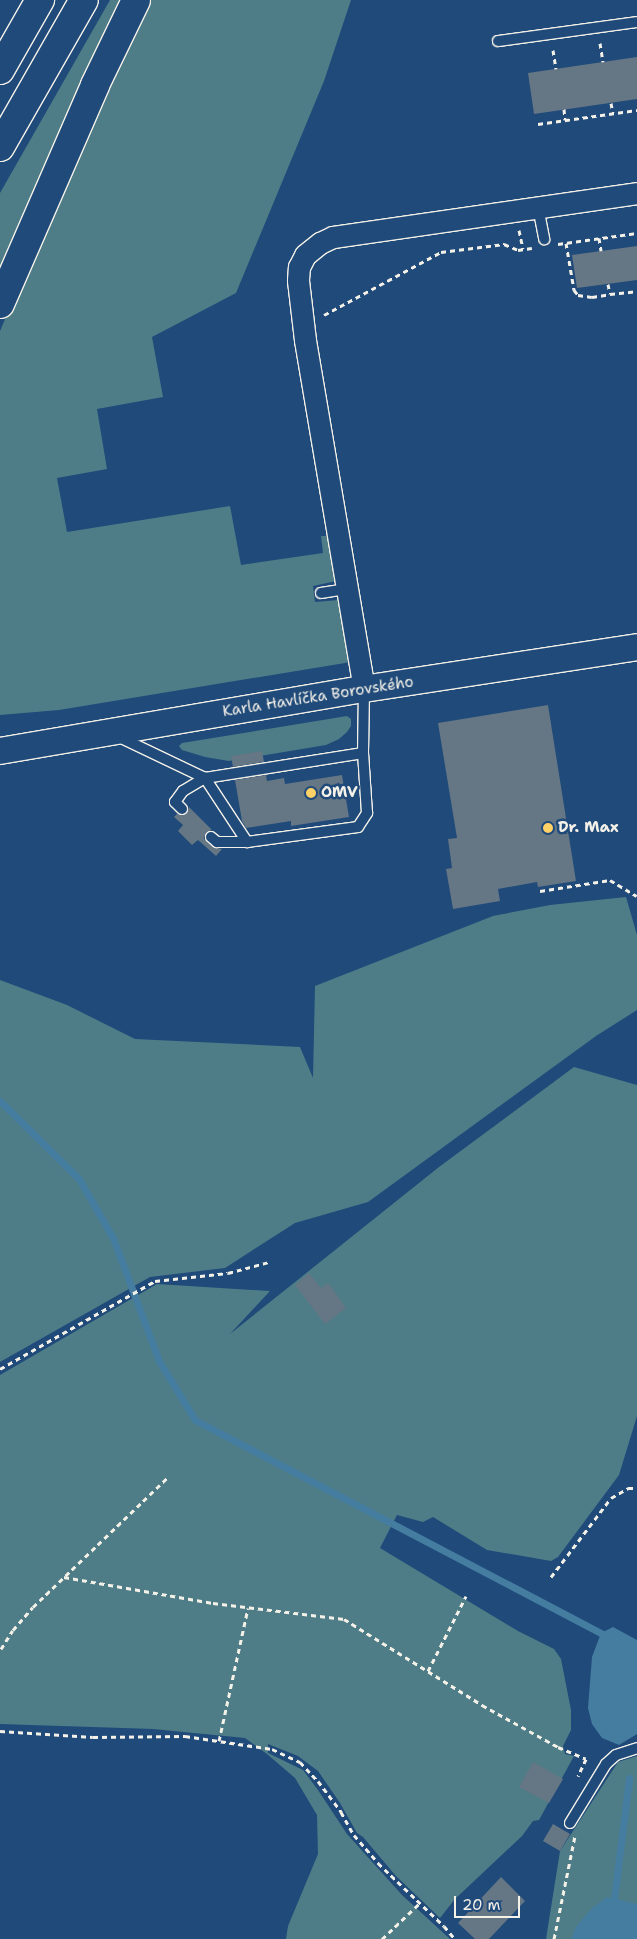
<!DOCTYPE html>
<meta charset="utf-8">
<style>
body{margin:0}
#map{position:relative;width:637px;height:1939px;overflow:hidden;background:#1f4a7a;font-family:"Shantell Sans",sans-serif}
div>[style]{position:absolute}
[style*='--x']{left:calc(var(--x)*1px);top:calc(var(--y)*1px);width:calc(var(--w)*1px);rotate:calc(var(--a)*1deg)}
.green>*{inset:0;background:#4e7d87}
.water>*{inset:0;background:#457da0}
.stream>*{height:7px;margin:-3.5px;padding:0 3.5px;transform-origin:3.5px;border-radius:3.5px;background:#457da0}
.building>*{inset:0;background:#657685}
.path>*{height:3px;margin-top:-1.5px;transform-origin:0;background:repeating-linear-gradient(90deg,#f4f1e8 0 5px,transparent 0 9px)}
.roads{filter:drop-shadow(1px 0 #f4f1e8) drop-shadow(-1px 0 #f4f1e8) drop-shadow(0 1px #f4f1e8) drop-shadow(0 -1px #f4f1e8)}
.service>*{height:10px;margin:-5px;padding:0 5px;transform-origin:5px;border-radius:5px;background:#1f4a7a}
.minor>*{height:21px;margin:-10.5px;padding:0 10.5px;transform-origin:10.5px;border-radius:10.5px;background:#1f4a7a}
.tertiary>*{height:26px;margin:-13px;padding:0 13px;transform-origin:13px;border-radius:13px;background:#1f4a7a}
.motorway>*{height:28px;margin:-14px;padding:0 14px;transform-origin:14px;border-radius:14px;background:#1f4a7a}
.dots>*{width:14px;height:14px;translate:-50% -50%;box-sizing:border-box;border:2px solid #1f4a7a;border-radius:50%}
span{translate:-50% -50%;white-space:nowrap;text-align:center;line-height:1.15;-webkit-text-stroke:5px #1f4a7a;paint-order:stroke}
.street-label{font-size:15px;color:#f4f1e8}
.poi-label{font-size:15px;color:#f4f1e8;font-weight:700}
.left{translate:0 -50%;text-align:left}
.scale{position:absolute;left:454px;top:1896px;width:66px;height:22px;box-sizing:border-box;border:2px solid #f4f1e8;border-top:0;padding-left:6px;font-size:15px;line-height:18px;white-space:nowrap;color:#f4f1e8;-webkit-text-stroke:4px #1f4a7a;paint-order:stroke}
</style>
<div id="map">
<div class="green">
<div style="clip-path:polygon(110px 0,125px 0,0 278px,0 193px)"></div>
<div style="clip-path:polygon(150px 0,351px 0,324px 81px,236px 293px,152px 337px,163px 397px,97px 409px,107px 469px,57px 478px,67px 532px,230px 506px,241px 565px,323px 553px,321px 536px,328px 536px,336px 581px,313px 586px,315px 602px,339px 600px,351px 662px,59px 710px,0 715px,0 331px,72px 162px)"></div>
<div style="clip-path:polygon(347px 716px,351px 719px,351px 726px,347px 732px,339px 739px,326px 745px,229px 761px,205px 757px,182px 750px,179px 746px,182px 743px)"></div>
<div style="clip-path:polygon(626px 897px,637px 935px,637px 1010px,596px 1036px,368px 1202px,295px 1223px,225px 1268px,150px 1277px,0 1362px,0 980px,67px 1005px,135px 1039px,300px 1047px,313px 1078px,315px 986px,493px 916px,550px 905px)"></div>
<div style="clip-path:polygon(574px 1067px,637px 1085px,637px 1416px,619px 1475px,558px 1557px,551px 1561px,487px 1550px,433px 1517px,423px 1522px,397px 1515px,380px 1548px,518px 1631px,554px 1649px,561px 1659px,571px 1710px,571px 1730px,563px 1746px,565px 1754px,574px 1756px,539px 1820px,533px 1821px,522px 1836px,455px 1899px,440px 1918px,396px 1876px,363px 1837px,357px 1833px,340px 1803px,318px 1771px,298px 1756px,268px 1744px,268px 1753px,303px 1770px,318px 1790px,347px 1834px,402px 1895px,450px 1939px,286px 1939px,288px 1926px,318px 1854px,317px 1815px,295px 1778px,267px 1754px,245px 1738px,153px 1729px,0 1724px,0 1375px,157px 1284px,270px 1291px,230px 1334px,439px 1167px)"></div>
<div style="clip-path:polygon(637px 1756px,637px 1939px,546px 1939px,560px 1851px,618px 1762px)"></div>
</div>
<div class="water">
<div style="clip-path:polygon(613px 1627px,637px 1640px,637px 1734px,619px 1745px,602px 1738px,592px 1724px,588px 1708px,592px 1657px,601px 1633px)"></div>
<div style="clip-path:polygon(607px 1897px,637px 1904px,637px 1939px,571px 1939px,576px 1927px,591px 1909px)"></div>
</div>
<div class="stream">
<div style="--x:0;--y:1101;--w:111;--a:44.6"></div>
<div style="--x:79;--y:1179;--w:68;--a:60"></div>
<div style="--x:113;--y:1238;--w:131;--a:69.5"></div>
<div style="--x:159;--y:1361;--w:69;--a:58.6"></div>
<div style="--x:195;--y:1420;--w:465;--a:27.7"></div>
<div style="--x:613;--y:1907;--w:130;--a:-82.9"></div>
</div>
<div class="building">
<div style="clip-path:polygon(637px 57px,637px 99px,534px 114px,528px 73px)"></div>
<div style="clip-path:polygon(637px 246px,637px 280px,577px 288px,572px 255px)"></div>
<div style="clip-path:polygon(548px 705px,576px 881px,538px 887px,537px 882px,498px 889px,500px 901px,453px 909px,446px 869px,452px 868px,448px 839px,457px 838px,438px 723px)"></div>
<div style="clip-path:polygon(262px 751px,264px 762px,233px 767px,231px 756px)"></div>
<div style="clip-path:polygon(266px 775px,267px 781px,284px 778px,285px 784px,342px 775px,349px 817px,291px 826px,291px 821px,246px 828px,242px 821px,235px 780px)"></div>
<div style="clip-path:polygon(189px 807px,212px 830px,206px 832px,204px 839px,213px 847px,222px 849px,216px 856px,198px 840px,192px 845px,178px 831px,183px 825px,174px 817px,177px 814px,186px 814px)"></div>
<div style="clip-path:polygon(309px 1273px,321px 1288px,328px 1283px,346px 1308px,325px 1324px,295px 1285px)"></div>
<div style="clip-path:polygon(533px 1762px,563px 1779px,549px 1803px,519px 1787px)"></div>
<div style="clip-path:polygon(553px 1824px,570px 1834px,560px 1851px,543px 1841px)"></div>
<div style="clip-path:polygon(501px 1877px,525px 1901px,489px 1939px,475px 1939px,458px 1923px)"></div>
</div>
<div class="path">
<div style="--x:600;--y:43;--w:19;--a:81"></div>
<div style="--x:553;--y:50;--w:19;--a:81"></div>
<div style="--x:611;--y:103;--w:10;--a:79"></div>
<div style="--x:564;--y:109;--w:11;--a:85"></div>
<div style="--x:538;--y:124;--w:100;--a:-8"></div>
<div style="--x:519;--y:230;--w:19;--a:78"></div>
<div style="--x:599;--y:238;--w:13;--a:81"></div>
<div style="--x:566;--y:243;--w:48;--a:80.3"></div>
<div style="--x:574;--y:290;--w:6;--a:51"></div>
<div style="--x:578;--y:295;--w:14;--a:8"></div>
<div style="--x:592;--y:297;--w:18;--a:-9"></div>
<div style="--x:558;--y:244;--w:80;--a:-7.9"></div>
<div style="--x:608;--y:284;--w:10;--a:79"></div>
<div style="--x:610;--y:294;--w:27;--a:-6"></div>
<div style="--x:324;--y:315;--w:133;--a:-28.3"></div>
<div style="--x:441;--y:252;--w:64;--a:-7.2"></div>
<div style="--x:504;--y:244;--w:15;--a:23"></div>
<div style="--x:518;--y:250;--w:14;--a:-8"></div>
<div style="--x:540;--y:891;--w:71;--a:-8.9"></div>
<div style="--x:610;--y:880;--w:31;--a:31"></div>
<div style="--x:0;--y:1369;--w:178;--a:-29.6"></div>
<div style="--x:155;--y:1281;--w:73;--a:-6.3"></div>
<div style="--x:228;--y:1273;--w:42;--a:-15"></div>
<div style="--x:64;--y:1577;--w:151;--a:9.9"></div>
<div style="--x:213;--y:1603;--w:132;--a:7"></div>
<div style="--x:344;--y:1619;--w:163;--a:31.9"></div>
<div style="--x:482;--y:1705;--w:87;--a:28.9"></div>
<div style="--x:558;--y:1747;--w:30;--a:23"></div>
<div style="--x:586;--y:1759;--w:19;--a:115"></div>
<div style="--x:551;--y:1577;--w:99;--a:-52.8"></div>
<div style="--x:611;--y:1498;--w:20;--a:-30"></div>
<div style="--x:628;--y:1488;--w:9;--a:0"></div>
<div style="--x:1;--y:1649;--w:22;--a:-58"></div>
<div style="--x:13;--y:1630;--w:30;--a:-49"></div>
<div style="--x:33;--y:1607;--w:186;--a:-43.9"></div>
<div style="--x:428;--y:1671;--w:84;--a:-63.1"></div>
<div style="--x:0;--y:1731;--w:93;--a:3.7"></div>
<div style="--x:93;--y:1737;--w:92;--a:-0.6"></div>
<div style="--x:185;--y:1736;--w:88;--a:8.5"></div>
<div style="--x:272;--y:1749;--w:31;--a:25"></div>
<div style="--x:300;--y:1762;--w:26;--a:47"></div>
<div style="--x:318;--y:1781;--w:39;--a:53"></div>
<div style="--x:341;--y:1812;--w:26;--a:61"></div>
<div style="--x:354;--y:1835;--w:37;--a:49"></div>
<div style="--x:378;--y:1863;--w:91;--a:43.7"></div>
<div style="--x:444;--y:1926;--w:17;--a:50"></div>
<div style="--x:219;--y:1741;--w:136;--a:-77.7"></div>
<div style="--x:382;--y:1939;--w:52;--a:-43.5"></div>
<div style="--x:554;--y:1939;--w:105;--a:-78.5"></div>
</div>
<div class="roads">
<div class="service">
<div style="--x:498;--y:41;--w:140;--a:-7.8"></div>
<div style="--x:538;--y:207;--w:33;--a:79"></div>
<div style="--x:321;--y:593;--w:26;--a:-9"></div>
<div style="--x:117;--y:736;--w:98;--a:25.5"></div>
<div style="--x:205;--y:778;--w:160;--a:-9"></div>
<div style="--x:363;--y:753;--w:63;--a:-89.1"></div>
<div style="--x:182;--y:809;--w:10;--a:-135"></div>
<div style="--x:175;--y:802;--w:14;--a:-54"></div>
<div style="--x:183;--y:791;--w:26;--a:-31"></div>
<div style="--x:205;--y:778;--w:77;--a:56.7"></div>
<div style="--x:247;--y:842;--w:112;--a:-7.7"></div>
<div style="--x:358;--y:827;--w:17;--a:-57"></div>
<div style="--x:367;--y:813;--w:60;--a:-93.8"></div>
<div style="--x:211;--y:837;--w:8;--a:40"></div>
<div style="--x:217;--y:842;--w:30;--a:0"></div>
<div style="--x:570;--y:1823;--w:69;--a:-58.6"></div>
<div style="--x:606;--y:1764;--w:13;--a:-42"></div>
<div style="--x:616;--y:1755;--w:22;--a:-18"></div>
</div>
<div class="minor">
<div style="--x:364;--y:689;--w:354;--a:-99.6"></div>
<div style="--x:305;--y:340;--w:60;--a:-96.7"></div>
<div style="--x:298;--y:280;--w:13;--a:-86"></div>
<div style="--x:299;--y:267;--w:13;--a:-63"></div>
<div style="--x:305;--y:255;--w:19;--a:-39"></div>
<div style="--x:320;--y:243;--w:14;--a:-25"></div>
<div style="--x:333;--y:237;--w:307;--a:-8.2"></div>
</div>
<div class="tertiary">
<div style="--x:0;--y:751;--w:369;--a:-9.7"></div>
<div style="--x:364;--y:689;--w:276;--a:-8.7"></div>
</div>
<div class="motorway">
<div style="--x:0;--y:70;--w:81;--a:-60.3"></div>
<div style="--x:0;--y:147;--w:169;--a:-60.3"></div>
<div style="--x:0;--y:304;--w:239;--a:-66.5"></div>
<div style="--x:95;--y:85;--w:94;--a:-64.2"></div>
</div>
</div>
<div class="dots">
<div style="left:311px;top:793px;background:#ffd166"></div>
<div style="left:548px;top:828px;background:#ffd166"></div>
</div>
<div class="street-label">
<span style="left:318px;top:697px;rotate:-9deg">Karla Havlíčka Borovského</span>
</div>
<div class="poi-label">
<span class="left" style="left:321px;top:793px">OMV</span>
<span class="left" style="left:558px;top:828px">Dr. Max</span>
</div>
<div class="scale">20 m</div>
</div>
